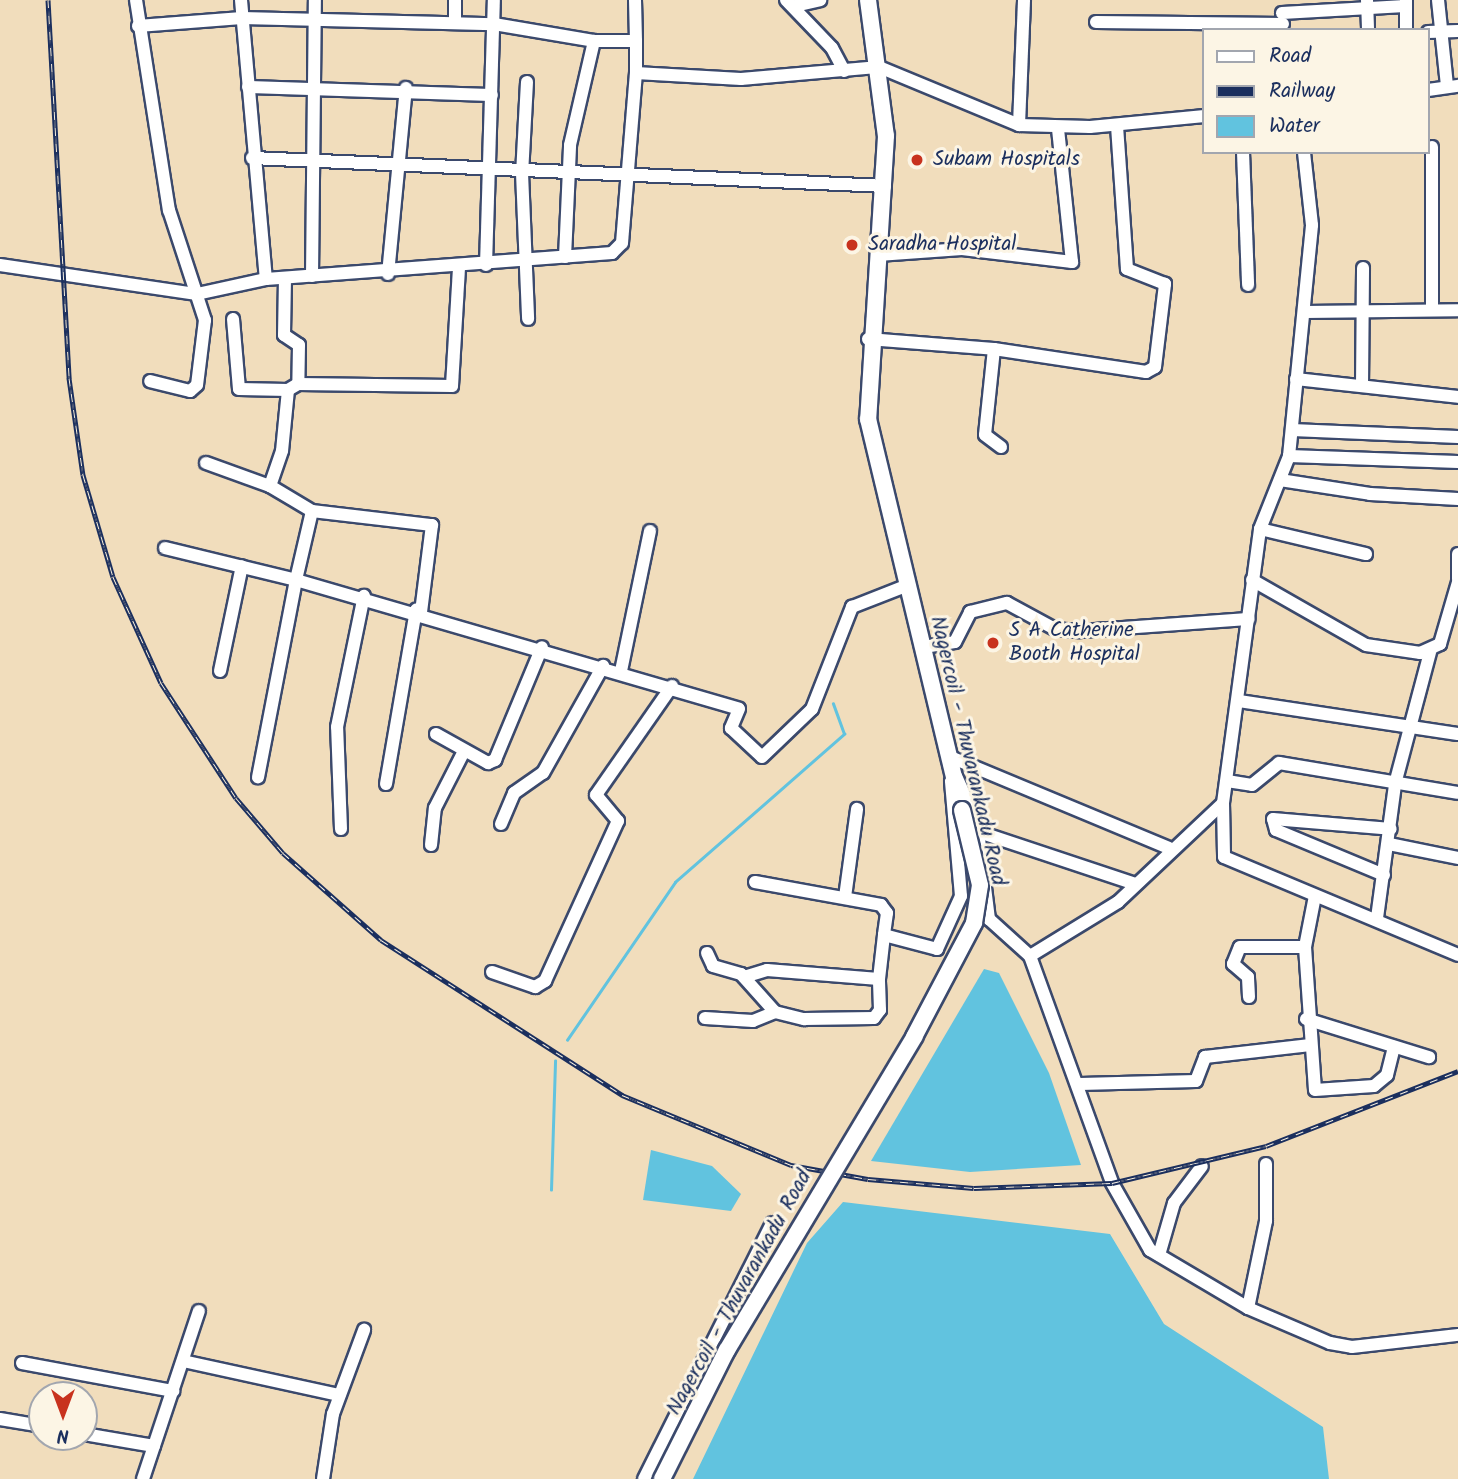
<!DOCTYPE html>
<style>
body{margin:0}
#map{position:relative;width:1458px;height:1479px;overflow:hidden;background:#f1ddbc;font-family:Kalam,sans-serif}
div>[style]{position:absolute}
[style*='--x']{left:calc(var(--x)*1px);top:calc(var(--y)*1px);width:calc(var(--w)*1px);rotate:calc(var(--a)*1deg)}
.water>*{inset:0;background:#61c3df}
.stream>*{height:2.5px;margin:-1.25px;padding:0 1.25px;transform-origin:1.25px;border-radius:1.25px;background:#61c3df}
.roads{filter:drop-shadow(2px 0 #3b496c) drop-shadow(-2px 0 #3b496c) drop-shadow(0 2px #3b496c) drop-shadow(0 -2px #3b496c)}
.minor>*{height:12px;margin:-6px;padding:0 6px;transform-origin:6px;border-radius:6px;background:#fff}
.major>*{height:16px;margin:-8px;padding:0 8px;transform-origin:8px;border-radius:8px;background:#fff}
.rail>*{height:5px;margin-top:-2.5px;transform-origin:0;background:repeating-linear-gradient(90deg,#fcf5e5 0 8px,#1b2f5e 0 16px);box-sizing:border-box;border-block:2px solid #1b2f5e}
.bridges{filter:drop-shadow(2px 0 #3b496c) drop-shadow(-2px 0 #3b496c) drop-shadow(0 2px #3b496c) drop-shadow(0 -2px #3b496c)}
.major-bridge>*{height:16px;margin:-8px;padding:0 8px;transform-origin:8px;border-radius:8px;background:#fff}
.dots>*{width:19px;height:19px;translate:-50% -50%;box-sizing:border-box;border:4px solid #fcf5e5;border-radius:50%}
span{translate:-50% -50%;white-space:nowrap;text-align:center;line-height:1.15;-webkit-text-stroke:6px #fcf5e5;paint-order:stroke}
.poi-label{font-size:21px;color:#1b2f5e}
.left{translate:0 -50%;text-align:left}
.street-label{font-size:21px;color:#1b2f5e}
.legend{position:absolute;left:1202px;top:28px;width:228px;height:126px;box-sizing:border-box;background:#fcf5e5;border:2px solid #a2a6af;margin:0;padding:9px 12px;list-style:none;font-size:21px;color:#1b2f5e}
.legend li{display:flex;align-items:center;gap:14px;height:35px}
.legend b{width:35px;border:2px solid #a2a6af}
.north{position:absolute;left:28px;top:1381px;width:70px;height:70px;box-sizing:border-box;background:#fcf5e5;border:2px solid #a2a6af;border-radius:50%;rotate:180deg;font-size:19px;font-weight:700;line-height:28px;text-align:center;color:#1b2f5e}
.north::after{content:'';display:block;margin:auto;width:24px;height:32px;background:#c8321e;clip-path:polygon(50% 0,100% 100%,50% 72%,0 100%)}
</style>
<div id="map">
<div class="water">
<div style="clip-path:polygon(984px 969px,999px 973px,1049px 1073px,1081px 1165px,970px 1172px,871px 1161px)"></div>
<div style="clip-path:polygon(651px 1150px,712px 1166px,741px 1194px,731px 1211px,643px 1200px)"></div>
<div style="clip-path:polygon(843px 1202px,1110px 1234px,1164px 1324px,1323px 1427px,1329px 1479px,693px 1479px,807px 1243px)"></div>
</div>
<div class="stream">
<div style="--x:567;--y:1040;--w:191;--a:-55.6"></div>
<div style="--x:675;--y:882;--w:225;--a:-41.2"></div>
<div style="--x:844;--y:734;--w:32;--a:-110"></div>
<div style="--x:551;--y:1190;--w:129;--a:-88.2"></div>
</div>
<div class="roads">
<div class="minor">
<div style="--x:136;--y:0;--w:213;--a:81.1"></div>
<div style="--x:169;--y:210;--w:116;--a:71.9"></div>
<div style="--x:205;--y:320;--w:65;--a:97"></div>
<div style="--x:197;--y:385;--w:9;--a:139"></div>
<div style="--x:190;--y:391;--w:41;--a:-166"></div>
<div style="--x:241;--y:0;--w:280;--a:84.9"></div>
<div style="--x:266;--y:279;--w:347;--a:-4.3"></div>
<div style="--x:612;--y:253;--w:14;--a:-45"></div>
<div style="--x:622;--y:243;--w:171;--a:-85.3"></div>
<div style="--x:636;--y:73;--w:105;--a:3.3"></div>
<div style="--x:741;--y:79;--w:139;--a:-5"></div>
<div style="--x:879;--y:67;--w:152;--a:22.5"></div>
<div style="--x:1019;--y:125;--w:71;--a:1.6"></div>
<div style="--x:1090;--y:127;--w:115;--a:-5.5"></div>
<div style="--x:455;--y:0;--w:20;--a:90"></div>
<div style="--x:635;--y:0;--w:41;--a:88.6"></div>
<div style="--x:786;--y:0;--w:66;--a:46.2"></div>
<div style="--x:832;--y:48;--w:26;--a:62"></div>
<div style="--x:1367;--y:0;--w:30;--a:88"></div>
<div style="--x:1406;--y:0;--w:30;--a:90"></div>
<div style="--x:1438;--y:0;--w:86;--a:84"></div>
<div style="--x:795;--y:6;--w:26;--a:-13"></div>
<div style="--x:1282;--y:13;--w:123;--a:-3.3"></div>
<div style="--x:1096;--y:22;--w:187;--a:0.6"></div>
<div style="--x:138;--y:26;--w:104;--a:-4.4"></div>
<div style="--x:242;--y:18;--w:252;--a:1.4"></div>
<div style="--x:494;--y:24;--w:101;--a:9.6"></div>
<div style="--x:594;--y:41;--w:42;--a:0"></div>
<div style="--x:636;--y:41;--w:32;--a:90"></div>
<div style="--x:1428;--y:32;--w:30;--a:-2"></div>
<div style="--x:527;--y:82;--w:91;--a:93.1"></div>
<div style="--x:522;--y:173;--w:146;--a:87.6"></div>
<div style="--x:248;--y:87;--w:244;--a:1.9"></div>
<div style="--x:1428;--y:90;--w:30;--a:-8"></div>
<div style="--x:1019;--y:125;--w:125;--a:-87.7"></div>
<div style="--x:1432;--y:147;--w:163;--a:90"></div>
<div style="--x:1243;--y:152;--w:133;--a:87.8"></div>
<div style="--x:252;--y:158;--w:634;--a:2.53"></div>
<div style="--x:878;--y:255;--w:84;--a:-4.1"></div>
<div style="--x:962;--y:249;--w:111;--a:6.7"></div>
<div style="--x:1072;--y:262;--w:134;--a:-96"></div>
<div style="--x:565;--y:257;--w:112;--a:-87.4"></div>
<div style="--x:570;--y:145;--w:107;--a:-77"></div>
<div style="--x:0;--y:265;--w:199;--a:8.4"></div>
<div style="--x:197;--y:294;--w:71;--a:-12.3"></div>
<div style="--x:486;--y:265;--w:265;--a:-88.3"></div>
<div style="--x:388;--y:274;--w:187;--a:-84.5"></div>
<div style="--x:312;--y:276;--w:276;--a:-89.4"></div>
<div style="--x:285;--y:278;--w:57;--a:91"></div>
<div style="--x:284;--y:335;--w:18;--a:34"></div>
<div style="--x:299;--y:345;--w:39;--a:91"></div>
<div style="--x:298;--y:384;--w:12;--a:149"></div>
<div style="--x:288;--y:390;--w:61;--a:95.6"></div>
<div style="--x:282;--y:451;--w:37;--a:109"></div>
<div style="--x:270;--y:486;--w:49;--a:30.8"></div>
<div style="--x:312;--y:511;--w:121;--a:6.7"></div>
<div style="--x:432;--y:525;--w:88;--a:97.2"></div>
<div style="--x:1305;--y:312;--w:153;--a:-0.7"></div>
<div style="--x:233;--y:319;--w:70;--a:85.1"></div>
<div style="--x:239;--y:389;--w:49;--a:1.2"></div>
<div style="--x:868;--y:339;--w:126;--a:4.5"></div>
<div style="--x:994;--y:349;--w:86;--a:96"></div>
<div style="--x:985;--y:435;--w:20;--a:37"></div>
<div style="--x:994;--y:349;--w:154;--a:8.6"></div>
<div style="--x:1146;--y:372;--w:10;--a:-29"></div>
<div style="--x:1155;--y:367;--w:84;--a:-83.1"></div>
<div style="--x:1165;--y:284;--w:41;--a:-158.5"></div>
<div style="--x:1127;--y:269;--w:144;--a:-94"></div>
<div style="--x:1296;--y:379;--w:163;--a:6.3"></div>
<div style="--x:298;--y:384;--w:154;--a:0.7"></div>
<div style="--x:452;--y:386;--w:117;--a:-86.6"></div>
<div style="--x:1362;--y:386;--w:118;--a:-89.5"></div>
<div style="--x:1292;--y:430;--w:166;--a:2.4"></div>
<div style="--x:1289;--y:456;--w:169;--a:2"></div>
<div style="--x:206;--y:463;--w:68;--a:19.8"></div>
<div style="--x:1280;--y:480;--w:91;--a:8.8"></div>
<div style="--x:1370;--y:494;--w:88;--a:3.3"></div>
<div style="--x:312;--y:511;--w:71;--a:103.1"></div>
<div style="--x:296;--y:580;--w:461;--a:16.2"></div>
<div style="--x:739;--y:709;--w:21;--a:113"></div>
<div style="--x:731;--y:728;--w:42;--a:43.1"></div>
<div style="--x:762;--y:757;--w:69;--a:-43.8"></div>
<div style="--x:812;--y:709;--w:110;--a:-68.6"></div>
<div style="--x:852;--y:607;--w:60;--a:-21.4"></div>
<div style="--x:1260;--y:529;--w:109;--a:13.3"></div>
<div style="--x:165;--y:548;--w:135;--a:13.7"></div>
<div style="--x:296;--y:580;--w:201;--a:100.9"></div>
<div style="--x:1458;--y:554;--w:25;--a:90"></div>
<div style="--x:1252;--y:580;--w:131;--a:29.7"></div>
<div style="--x:1366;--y:645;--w:55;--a:8.4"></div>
<div style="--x:1420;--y:653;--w:22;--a:-24"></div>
<div style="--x:1440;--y:644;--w:65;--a:-73.8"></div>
<div style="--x:924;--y:647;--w:31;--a:-9"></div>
<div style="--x:955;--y:642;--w:34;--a:-63"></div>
<div style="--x:970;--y:612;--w:38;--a:-14"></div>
<div style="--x:1007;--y:603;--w:55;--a:28.4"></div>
<div style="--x:1055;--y:629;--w:25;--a:5"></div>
<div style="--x:1080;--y:631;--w:169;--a:-4.1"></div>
<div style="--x:220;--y:671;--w:107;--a:-78.2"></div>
<div style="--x:621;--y:671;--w:143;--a:-78.3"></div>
<div style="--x:1239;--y:701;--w:221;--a:8.6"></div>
<div style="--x:436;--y:734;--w:60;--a:29.1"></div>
<div style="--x:488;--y:763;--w:8;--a:-23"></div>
<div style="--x:495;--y:760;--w:122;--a:-67.4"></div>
<div style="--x:948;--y:756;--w:239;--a:22.6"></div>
<div style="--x:956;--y:776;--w:51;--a:65.9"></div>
<div style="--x:977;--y:823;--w:97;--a:82.9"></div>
<div style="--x:989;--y:919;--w:55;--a:42.1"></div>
<div style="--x:1030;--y:956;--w:241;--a:70.1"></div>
<div style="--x:1112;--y:1183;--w:77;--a:60.4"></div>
<div style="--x:1150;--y:1250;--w:114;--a:30.6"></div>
<div style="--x:1248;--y:1308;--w:89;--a:23.1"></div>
<div style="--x:1330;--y:1343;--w:22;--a:10"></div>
<div style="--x:1352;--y:1347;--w:107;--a:-6.5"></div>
<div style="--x:1227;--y:781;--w:25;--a:9"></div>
<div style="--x:1252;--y:785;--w:35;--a:-39"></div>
<div style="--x:1279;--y:763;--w:181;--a:9.5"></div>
<div style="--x:386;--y:784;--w:177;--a:-80.2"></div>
<div style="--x:1223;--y:803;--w:54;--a:88.9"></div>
<div style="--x:1224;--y:857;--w:254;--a:22.7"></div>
<div style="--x:501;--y:824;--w:34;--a:-67"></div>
<div style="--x:514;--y:793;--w:35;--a:-35"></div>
<div style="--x:543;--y:773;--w:123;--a:-60.7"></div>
<div style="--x:341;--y:829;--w:102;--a:-92.2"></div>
<div style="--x:337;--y:727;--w:134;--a:-78.4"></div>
<div style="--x:979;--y:832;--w:164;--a:18.4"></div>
<div style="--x:1389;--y:844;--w:70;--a:11.5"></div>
<div style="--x:431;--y:845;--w:37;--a:-84"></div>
<div style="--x:435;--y:808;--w:64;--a:-63"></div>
<div style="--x:1384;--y:875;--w:117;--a:-157.4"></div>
<div style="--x:1276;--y:830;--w:11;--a:-105"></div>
<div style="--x:1273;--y:819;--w:118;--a:4.8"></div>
<div style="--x:755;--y:882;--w:128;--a:10.3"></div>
<div style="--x:881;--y:905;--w:10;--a:53"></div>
<div style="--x:887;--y:913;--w:22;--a:98"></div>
<div style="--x:1315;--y:896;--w:52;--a:101.1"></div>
<div style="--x:1305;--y:947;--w:143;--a:86"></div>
<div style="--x:1315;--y:1090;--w:59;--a:-3.9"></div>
<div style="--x:1374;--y:1086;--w:17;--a:-40"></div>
<div style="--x:1387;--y:1075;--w:29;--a:-76"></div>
<div style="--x:845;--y:897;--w:89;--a:-82.2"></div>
<div style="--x:1377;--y:918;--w:135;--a:-82.3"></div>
<div style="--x:1395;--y:784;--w:137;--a:-75.1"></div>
<div style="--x:707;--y:953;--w:14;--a:65"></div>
<div style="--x:713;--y:966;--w:29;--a:16"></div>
<div style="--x:741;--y:974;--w:51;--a:48.2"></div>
<div style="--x:775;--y:1012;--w:30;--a:14"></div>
<div style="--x:804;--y:1019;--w:70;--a:-0.8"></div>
<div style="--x:874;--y:1018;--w:10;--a:-53"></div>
<div style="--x:880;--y:1010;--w:31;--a:-92"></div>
<div style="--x:1030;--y:956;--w:103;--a:-31.5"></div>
<div style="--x:1118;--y:902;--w:144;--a:-43.3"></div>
<div style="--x:1223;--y:803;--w:276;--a:-82.3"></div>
<div style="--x:1260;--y:529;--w:79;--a:-68.3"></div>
<div style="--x:1289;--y:456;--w:232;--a:-84.3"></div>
<div style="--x:1312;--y:225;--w:73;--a:-96.3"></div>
<div style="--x:492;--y:972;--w:46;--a:19.2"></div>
<div style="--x:535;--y:987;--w:12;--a:-31"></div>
<div style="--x:545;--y:981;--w:176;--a:-65.5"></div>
<div style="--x:618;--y:821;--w:34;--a:-130"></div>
<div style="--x:596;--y:795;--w:133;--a:-55.1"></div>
<div style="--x:744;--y:977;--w:24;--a:-17"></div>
<div style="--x:767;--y:970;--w:112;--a:4.6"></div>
<div style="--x:879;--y:979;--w:44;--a:-83.5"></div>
<div style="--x:884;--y:935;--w:55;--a:14.8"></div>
<div style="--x:937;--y:949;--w:58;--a:-65.6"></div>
<div style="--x:961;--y:896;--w:115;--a:-95"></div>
<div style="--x:1249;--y:997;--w:20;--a:-93"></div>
<div style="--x:1248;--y:977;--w:20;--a:-139"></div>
<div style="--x:1233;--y:964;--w:18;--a:-68"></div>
<div style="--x:1240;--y:947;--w:65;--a:0"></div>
<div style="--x:705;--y:1018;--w:48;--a:3.6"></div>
<div style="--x:753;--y:1021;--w:24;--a:-22"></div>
<div style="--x:1306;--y:1019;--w:129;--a:17.2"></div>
<div style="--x:1080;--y:1084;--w:116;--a:-1.5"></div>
<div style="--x:1196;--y:1081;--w:26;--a:-69"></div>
<div style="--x:1205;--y:1057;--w:106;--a:-6.5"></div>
<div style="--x:1159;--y:1255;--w:54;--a:-73.9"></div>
<div style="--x:1174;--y:1203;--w:46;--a:-52.9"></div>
<div style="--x:1248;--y:1308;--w:89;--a:-78.3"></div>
<div style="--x:1266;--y:1221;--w:57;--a:-90"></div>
<div style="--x:183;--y:1361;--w:160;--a:12.3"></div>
<div style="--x:22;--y:1363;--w:154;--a:10.5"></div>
<div style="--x:0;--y:1419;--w:43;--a:9.5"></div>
<div style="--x:84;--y:1434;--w:71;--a:9.7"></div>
<div style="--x:143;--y:1479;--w:177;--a:-71.6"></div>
<div style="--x:323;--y:1479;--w:66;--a:-81.3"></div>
<div style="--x:333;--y:1414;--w:90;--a:-69.7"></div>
<div style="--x:644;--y:1479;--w:286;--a:-63.4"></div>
</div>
<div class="major">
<div style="--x:868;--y:0;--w:137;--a:82.5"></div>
<div style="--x:886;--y:136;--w:284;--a:93.6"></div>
<div style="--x:868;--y:419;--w:402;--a:76.5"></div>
</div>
</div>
<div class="rail">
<div style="--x:48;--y:0;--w:379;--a:86.8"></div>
<div style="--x:69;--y:378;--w:98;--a:81.8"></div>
<div style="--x:83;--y:475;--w:106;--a:73.6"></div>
<div style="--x:113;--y:577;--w:116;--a:65.6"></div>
<div style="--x:161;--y:683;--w:137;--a:56.9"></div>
<div style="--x:236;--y:798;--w:72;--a:49.5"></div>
<div style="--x:283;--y:853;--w:131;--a:41.6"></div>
<div style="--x:381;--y:940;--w:287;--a:32.7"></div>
<div style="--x:622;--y:1095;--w:183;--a:22.5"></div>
<div style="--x:791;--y:1165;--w:78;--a:10.3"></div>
<div style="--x:868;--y:1179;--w:106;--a:4.9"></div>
<div style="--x:974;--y:1188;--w:138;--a:-2.1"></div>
<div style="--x:1112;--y:1183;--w:158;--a:-13.5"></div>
<div style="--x:1266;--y:1146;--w:206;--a:-21.3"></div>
</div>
<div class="bridges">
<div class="major-bridge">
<div style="--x:662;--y:1479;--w:144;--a:-63.3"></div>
<div style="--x:727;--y:1350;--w:365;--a:-59.1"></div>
<div style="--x:914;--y:1037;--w:129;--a:-62.2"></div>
<div style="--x:974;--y:923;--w:38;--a:-81"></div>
<div style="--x:980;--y:885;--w:77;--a:-103.5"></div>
</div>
</div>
<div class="dots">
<div style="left:917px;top:160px;background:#c8321e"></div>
<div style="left:852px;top:245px;background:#c8321e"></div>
<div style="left:993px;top:643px;background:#c8321e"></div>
</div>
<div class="poi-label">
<span class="left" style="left:933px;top:160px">Subam Hospitals</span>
<span class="left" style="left:868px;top:245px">Saradha Hospital</span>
<span class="left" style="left:1009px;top:643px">S A Catherine<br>Booth Hospital</span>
</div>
<div class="street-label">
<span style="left:967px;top:751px;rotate:77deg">Nagercoil - Thuvarankadu Road</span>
<span style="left:740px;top:1293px;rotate:-61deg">Nagercoil - Thuvarankadu Road</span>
</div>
<ul class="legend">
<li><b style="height:9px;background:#fff"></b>Road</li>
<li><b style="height:9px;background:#1b2f5e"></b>Railway</li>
<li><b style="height:19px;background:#61c3df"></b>Water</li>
</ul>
<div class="north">N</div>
</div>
